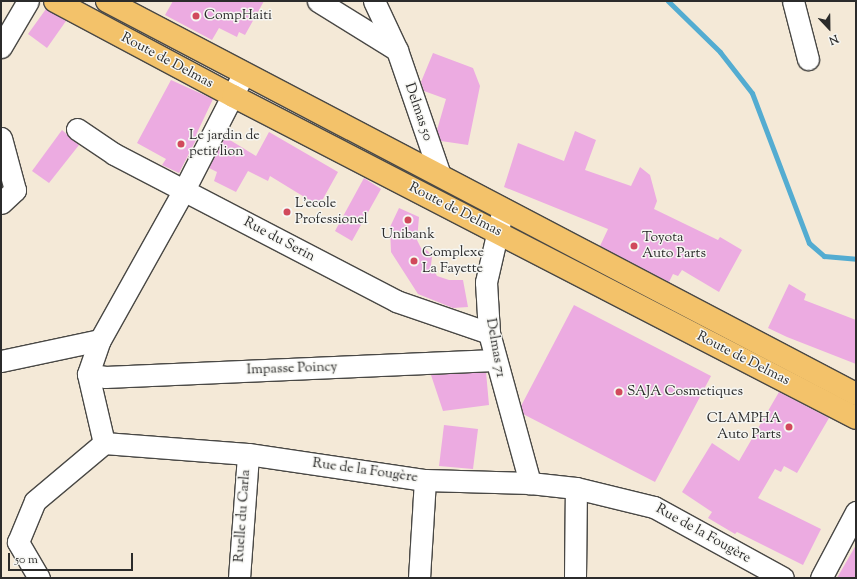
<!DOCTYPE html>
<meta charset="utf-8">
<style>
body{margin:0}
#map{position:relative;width:857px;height:579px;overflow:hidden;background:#f4e9d7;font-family:"Sorts Mill Goudy",serif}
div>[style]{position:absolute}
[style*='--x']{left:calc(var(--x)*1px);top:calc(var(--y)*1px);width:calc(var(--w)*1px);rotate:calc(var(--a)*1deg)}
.stream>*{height:5px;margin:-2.5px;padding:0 2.5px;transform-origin:2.5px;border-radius:2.5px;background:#53acd1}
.building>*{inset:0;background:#ecabe1}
.roads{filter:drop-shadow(1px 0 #494845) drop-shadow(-1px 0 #494845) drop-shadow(0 1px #494845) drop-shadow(0 -1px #494845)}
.minor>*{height:21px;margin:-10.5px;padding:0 10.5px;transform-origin:10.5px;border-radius:10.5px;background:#fff}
.major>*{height:22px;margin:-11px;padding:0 11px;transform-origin:11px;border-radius:11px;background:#f3c26a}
.dots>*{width:11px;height:11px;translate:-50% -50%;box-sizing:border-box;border:2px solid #f6f6f2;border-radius:50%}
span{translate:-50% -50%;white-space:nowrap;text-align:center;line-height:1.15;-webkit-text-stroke:3px #f6f6f2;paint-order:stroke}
.poi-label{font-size:14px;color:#2b2b2b}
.left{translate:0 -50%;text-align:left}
.right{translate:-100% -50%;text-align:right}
.street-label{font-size:14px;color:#2b2b2b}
.frame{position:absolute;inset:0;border:2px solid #2b2b2b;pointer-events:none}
.north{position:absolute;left:809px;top:8px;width:40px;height:40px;-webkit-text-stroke:3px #f6f6f2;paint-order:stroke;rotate:158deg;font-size:11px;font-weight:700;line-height:16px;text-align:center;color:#2b2b2b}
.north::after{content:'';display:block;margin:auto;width:14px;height:18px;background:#2b2b2b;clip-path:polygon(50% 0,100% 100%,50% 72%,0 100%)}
.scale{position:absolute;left:8px;top:553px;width:125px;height:18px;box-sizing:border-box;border:2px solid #2b2b2b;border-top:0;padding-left:5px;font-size:12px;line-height:14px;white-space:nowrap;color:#2b2b2b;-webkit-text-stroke:3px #f6f6f2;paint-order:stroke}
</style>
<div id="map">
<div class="stream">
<div style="--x:668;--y:1;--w:73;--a:44.4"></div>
<div style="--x:720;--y:52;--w:52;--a:52"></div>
<div style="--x:752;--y:93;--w:160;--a:69.2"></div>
<div style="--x:809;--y:243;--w:20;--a:41"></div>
<div style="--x:824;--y:256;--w:32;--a:5"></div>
</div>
<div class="building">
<div style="clip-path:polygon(173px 1px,264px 1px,245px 35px,239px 32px,237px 37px,219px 28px,212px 40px,165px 15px)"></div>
<div style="clip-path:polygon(46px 9px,66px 21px,47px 48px,28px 34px)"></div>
<div style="clip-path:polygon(433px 53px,473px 68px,480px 86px,468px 145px,441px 141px,437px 130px,446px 99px,424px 91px,421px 82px)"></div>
<div style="clip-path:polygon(171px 80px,213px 99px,196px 135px,198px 136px,179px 173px,162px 165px,166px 159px,137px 143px)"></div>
<div style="clip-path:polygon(62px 130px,79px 145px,49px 183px,32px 171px)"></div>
<div style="clip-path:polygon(575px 131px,596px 140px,585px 170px,631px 186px,640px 167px,650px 175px,657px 201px,654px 209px,718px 240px,720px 237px,742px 250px,719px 292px,682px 270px,678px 276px,673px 274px,669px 282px,600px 246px,608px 229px,504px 187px,518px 143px,564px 161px)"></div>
<div style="clip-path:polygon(269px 132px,338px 172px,319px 206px,270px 176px,268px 181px,248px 171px,236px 192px,214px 181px,217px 172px,209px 168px,225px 137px,256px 156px)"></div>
<div style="clip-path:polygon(364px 178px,381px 189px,352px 241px,335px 231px)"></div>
<div style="clip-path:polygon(399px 208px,419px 217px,417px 240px,421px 248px,428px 251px,432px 257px,431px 265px,437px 276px,449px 280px,463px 280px,468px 307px,453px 308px,418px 294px,391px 252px,390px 227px)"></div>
<div style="clip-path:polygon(789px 284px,806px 294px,804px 300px,856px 320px,856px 364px,787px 337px,768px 328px)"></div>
<div style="clip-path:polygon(574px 305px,711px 376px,655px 482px,523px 414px,521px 406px)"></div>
<div style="clip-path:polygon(486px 372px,489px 405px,443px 411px,431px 375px)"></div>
<div style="clip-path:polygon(779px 392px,829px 418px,797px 473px,784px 466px,781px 472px,775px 469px,758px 498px,821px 529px,803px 565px,737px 532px,735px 534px,708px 518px,712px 512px,682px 492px,712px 443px,739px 461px)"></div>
<div style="clip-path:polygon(444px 425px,478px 429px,473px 469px,439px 466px)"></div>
<div style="clip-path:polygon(856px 545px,856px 578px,837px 578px)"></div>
</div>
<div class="roads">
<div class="minor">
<div style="--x:318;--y:1;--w:93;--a:31.8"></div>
<div style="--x:397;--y:50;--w:132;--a:71"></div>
<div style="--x:374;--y:1;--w:54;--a:64.9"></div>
<div style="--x:793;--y:1;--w:60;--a:75.5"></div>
<div style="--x:1;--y:47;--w:53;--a:-59.6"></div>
<div style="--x:77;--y:129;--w:45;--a:34"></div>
<div style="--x:114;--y:154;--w:318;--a:27.5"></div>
<div style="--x:396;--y:301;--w:98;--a:19"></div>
<div style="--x:1;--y:138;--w:54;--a:74.9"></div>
<div style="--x:15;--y:190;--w:19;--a:137"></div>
<div style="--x:501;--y:217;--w:67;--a:103"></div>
<div style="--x:486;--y:282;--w:51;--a:86.6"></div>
<div style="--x:489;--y:333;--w:156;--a:74.7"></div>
<div style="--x:1;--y:361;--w:101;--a:-12"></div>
<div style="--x:88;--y:374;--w:17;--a:10"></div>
<div style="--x:105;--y:377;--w:390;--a:-2.5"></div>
<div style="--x:104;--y:443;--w:71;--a:-103.1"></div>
<div style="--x:88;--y:374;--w:36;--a:-71"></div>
<div style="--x:100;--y:340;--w:172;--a:-60.8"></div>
<div style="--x:184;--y:190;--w:131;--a:-62.9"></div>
<div style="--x:39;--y:578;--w:42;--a:-120.3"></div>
<div style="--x:18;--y:542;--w:44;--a:-67.5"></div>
<div style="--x:35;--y:501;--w:90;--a:-40"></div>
<div style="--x:104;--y:443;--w:144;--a:4.4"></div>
<div style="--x:248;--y:454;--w:179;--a:8.4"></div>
<div style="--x:425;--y:480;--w:105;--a:1.6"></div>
<div style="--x:530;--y:483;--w:46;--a:6.2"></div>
<div style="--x:576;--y:488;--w:80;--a:13.7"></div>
<div style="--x:654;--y:507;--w:147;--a:28.8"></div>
<div style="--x:239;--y:578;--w:124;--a:-85.8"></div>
<div style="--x:419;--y:578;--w:98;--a:-86.5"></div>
<div style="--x:575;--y:578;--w:90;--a:-89.4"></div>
<div style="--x:821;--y:578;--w:75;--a:-62.1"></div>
</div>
<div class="major">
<div style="--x:55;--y:1;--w:202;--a:28.1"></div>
<div style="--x:233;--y:96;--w:701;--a:27.33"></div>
<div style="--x:107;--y:1;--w:846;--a:27.69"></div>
</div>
</div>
<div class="dots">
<div style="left:196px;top:16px;background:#d1495b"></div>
<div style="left:181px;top:144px;background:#d1495b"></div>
<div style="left:287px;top:212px;background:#d1495b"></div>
<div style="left:408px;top:220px;background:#d1495b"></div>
<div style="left:634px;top:246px;background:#d1495b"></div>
<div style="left:414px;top:261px;background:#d1495b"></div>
<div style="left:619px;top:392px;background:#d1495b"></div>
<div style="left:789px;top:427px;background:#d1495b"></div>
</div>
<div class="poi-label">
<span class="left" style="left:204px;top:16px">CompHaiti</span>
<span class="left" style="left:189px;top:144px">Le jardin de<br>petit lion</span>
<span class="left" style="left:295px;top:212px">L'ecole<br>Professionel</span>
<span style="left:408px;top:235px">Unibank</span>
<span class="left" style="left:642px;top:246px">Toyota<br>Auto Parts</span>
<span class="left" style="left:422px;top:261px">Complexe<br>La Fayette</span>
<span class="left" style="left:627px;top:392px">SAJA Cosmetiques</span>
<span class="right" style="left:781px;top:427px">CLAMPHA<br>Auto Parts</span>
</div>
<div class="street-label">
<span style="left:167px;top:61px;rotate:28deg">Route de Delmas</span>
<span style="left:418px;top:112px;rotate:71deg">Delmas 50</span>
<span style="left:455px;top:210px;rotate:27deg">Route de Delmas</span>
<span style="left:279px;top:240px;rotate:28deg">Rue du Serin</span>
<span style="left:495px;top:348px;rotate:80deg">Delmas 71</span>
<span style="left:743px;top:359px;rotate:27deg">Route de Delmas</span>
<span style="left:292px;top:369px;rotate:-2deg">Impasse Poincy</span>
<span style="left:365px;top:471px;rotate:8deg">Rue de la Fougère</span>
<span style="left:243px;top:516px;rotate:-86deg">Ruelle du Carla</span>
<span style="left:703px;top:534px;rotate:29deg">Rue de la Fougère</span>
</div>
<div class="frame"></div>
<div class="north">N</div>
<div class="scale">50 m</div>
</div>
